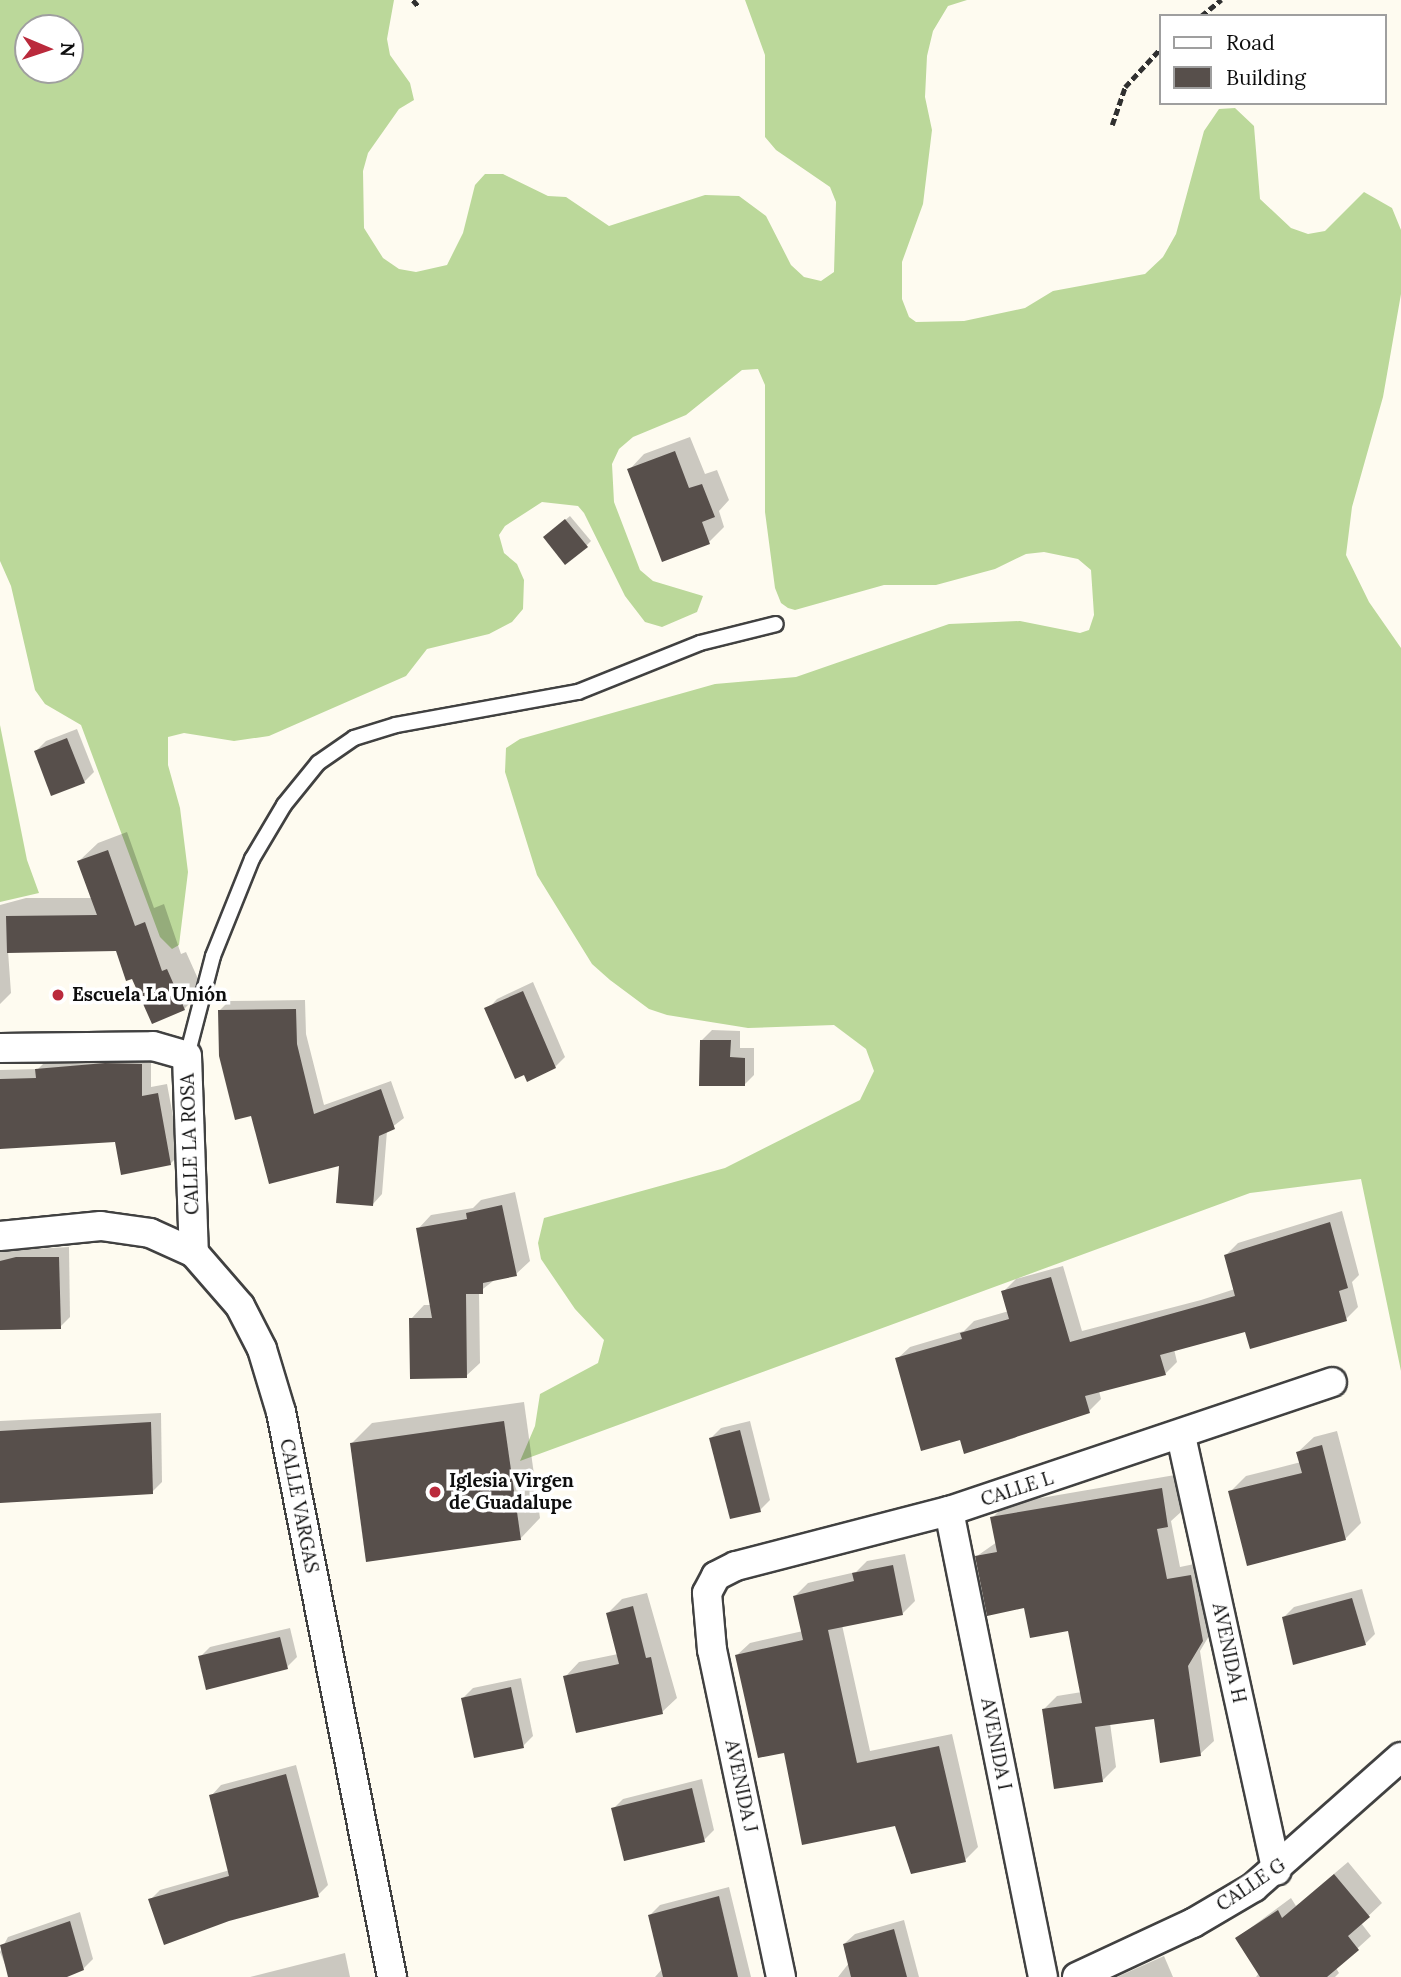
<!DOCTYPE html>
<meta charset="utf-8">
<style>
body{margin:0}
#map{position:relative;width:1401px;height:1977px;overflow:hidden;background:#fefbf0;font-family:Lora,serif}
div>[style]{position:absolute}
[style*='--x']{left:calc(var(--x)*1px);top:calc(var(--y)*1px);width:calc(var(--w)*1px);rotate:calc(var(--a)*1deg)}
.forest>*{inset:0;background:#bbd89a}
.shadow>*{inset:0;background:#0003}
.building>*{inset:0;background:#574f4b}
.path>*{height:4.5px;margin-top:-2.25px;transform-origin:0;background:repeating-linear-gradient(90deg,#303030 0 7px,transparent 0 10.5px)}
.roads{filter:drop-shadow(2px 0 #414141) drop-shadow(-2px 0 #414141) drop-shadow(0 2px #414141) drop-shadow(0 -2px #414141)}
.lane>*{height:14px;margin:-7px;padding:0 7px;transform-origin:7px;border-radius:7px;background:#fff}
.street>*{height:28px;margin:-14px;padding:0 14px;transform-origin:14px;border-radius:14px;background:#fff}
.dots>*{width:19px;height:19px;translate:-50% -50%;box-sizing:border-box;border:4px solid #fff;border-radius:50%}
span{translate:-50% -50%;white-space:nowrap;text-align:center;line-height:1.15;-webkit-text-stroke:7px #fff;paint-order:stroke}
.poi-label{font-size:19px;color:#0e0e0e;font-weight:700}
.left{translate:0 -50%;text-align:left}
.street-label{font-size:19px;color:#0e0e0e}
.legend{position:absolute;left:1159px;top:14px;width:228px;height:91px;box-sizing:border-box;background:#fff;border:2px solid #9f9f9f;margin:0;padding:9px 12px;list-style:none;font-size:21px;color:#0e0e0e}
.legend li{display:flex;align-items:center;gap:14px;height:35px}
.legend b{width:35px;border:2px solid #9f9f9f}
.north{position:absolute;left:14px;top:14px;width:70px;height:70px;box-sizing:border-box;background:#fff;border:2px solid #9f9f9f;border-radius:50%;rotate:92deg;font-size:19px;font-weight:700;line-height:28px;text-align:center;color:#0e0e0e}
.north::after{content:'';display:block;margin:auto;width:24px;height:32px;background:#ba2a3c;clip-path:polygon(50% 0,100% 100%,50% 72%,0 100%)}
</style>
<div id="map">
<div class="forest">
<div style="clip-path:polygon(evenodd,0 0,394px 0,387px 39px,390px 55px,410px 83px,414px 100px,399px 109px,368px 153px,363px 171px,364px 228px,383px 258px,399px 269px,416px 272px,447px 265px,463px 233px,475px 185px,485px 174px,503px 174px,548px 196px,566px 197px,609px 226px,705px 195px,739px 196px,766px 216px,791px 265px,804px 277px,821px 281px,834px 272px,836px 202px,830px 187px,776px 150px,765px 137px,765px 55px,745px 0,967px 0,948px 6px,933px 31px,927px 56px,925px 97px,932px 130px,923px 204px,902px 262px,902px 299px,909px 317px,916px 322px,964px 321px,1025px 308px,1053px 291px,1145px 274px,1163px 257px,1176px 234px,1204px 131px,1219px 109px,1235px 108px,1254px 126px,1260px 199px,1291px 228px,1308px 234px,1325px 231px,1364px 192px,1392px 208px,1401px 230px,1401px 294px,1383px 397px,1352px 507px,1346px 555px,1369px 602px,1401px 648px,1401px 1371px,1361px 1179px,1250px 1193px,520px 1461px,535px 1426px,540px 1394px,598px 1363px,604px 1340px,575px 1309px,541px 1259px,538px 1243px,544px 1218px,725px 1168px,860px 1100px,874px 1071px,866px 1049px,834px 1025px,748px 1028px,667px 1015px,649px 1009px,610px 980px,592px 964px,537px 875px,505px 772px,506px 748px,520px 739px,715px 684px,796px 677px,949px 624px,1020px 621px,1080px 633px,1089px 630px,1094px 615px,1091px 570px,1078px 559px,1044px 552px,1026px 554px,995px 569px,936px 585px,884px 585px,795px 610px,788px 608px,781px 603px,775px 588px,765px 512px,765px 385px,758px 369px,742px 370px,686px 415px,633px 437px,619px 449px,612px 464px,614px 502px,640px 570px,653px 581px,703px 596px,697px 612px,662px 627px,645px 622px,625px 596px,584px 513px,578px 506px,542px 502px,505px 526px,499px 535px,504px 553px,517px 564px,524px 580px,523px 609px,512px 622px,489px 634px,427px 649px,406px 676px,269px 736px,234px 741px,184px 733px,168px 737px,168px 765px,180px 808px,188px 872px,179px 945px,172px 949px,160px 937px,81px 725px,45px 704px,35px 690px,11px 586px,0 561px,0 0,28px 28px,70px 28px,70px 70px,28px 70px,28px 28px)"></div>
<div style="clip-path:polygon(0 725px,27px 860px,39px 893px,0 902px)"></div>
</div>
<div class="shadow">
<div style="clip-path:polygon(690px 437px,705px 474px,717px 470px,729px 500px,719px 511px,724px 527px,709px 542px,629px 470px,644px 454px)"></div>
<div style="clip-path:polygon(570px 516px,591px 541px,586px 546px,550px 533px)"></div>
<div style="clip-path:polygon(77px 729px,94px 772px,84px 782px,36px 751px,46px 741px)"></div>
<div style="clip-path:polygon(127px 832px,154px 908px,164px 904px,181px 954px,186px 952px,203px 990px,184px 1009px,133px 977px,117px 949px,8px 951px,11px 993px,0 1004px,0 905px,26px 898px,92px 898px,79px 861px,98px 843px)"></div>
<div style="clip-path:polygon(533px 982px,565px 1057px,555px 1067px,525px 1073px,487px 1010px,497px 999px)"></div>
<div style="clip-path:polygon(305px 1000px,306px 1034px,324px 1105px,391px 1081px,404px 1118px,387px 1131px,382px 1194px,373px 1204px,341px 1164px,253px 1114px,220px 1010px,229px 1001px)"></div>
<div style="clip-path:polygon(712px 1030px,740px 1031px,740px 1048px,754px 1048px,754px 1075px,744px 1085px,702px 1040px)"></div>
<div style="clip-path:polygon(151px 1055px,151px 1087px,167px 1084px,180px 1154px,170px 1164px,117px 1141px,0 1148px,0 1070px,38px 1069px,47px 1060px)"></div>
<div style="clip-path:polygon(515px 1192px,530px 1261px,516px 1274px,497px 1278px,479px 1292px,480px 1363px,466px 1376px,411px 1319px,424px 1305px,432px 1305px,418px 1229px,431px 1215px,473px 1208px,481px 1200px)"></div>
<div style="clip-path:polygon(1342px 1211px,1359px 1275px,1352px 1282px,1358px 1307px,1346px 1319px,1246px 1330px,1174px 1349px,1177px 1362px,1165px 1374px,1099px 1391px,1101px 1399px,1089px 1411px,1022px 1430px,1015px 1438px,966px 1452px,962px 1438px,897px 1359px,910px 1347px,964px 1331px,974px 1321px,1009px 1311px,1003px 1292px,1016px 1279px,1063px 1266px,1082px 1331px,1201px 1300px,1235px 1289px,1226px 1255px,1238px 1243px)"></div>
<div style="clip-path:polygon(69px 1247px,70px 1317px,60px 1327px,0 1330px,0 1251px)"></div>
<div style="clip-path:polygon(524px 1402px,540px 1518px,520px 1539px,351px 1444px,372px 1423px)"></div>
<div style="clip-path:polygon(161px 1413px,162px 1482px,152px 1492px,0 1501px,0 1421px)"></div>
<div style="clip-path:polygon(750px 1421px,770px 1500px,760px 1510px,711px 1438px,721px 1428px)"></div>
<div style="clip-path:polygon(1337px 1431px,1361px 1523px,1345px 1539px,1230px 1492px,1246px 1476px,1301px 1462px,1298px 1452px,1314px 1437px)"></div>
<div style="clip-path:polygon(1175px 1475px,1181px 1512px,1171px 1521px,1180px 1567px,1204px 1562px,1215px 1626px,1200px 1651px,1214px 1741px,1200px 1754px,1155px 1717px,1110px 1723px,1116px 1767px,1102px 1781px,1044px 1709px,1057px 1696px,1082px 1692px,1069px 1629px,1025px 1606px,977px 1556px,997px 1542px,992px 1518px,1006px 1504px)"></div>
<div style="clip-path:polygon(905px 1554px,915px 1601px,902px 1614px,842px 1625px,870px 1751px,952px 1734px,978px 1847px,965px 1860px,897px 1824px,786px 1751px,737px 1655px,750px 1643px,803px 1631px,795px 1596px,808px 1583px,856px 1572px,867px 1561px)"></div>
<div style="clip-path:polygon(1362px 1589px,1375px 1634px,1365px 1644px,1284px 1617px,1294px 1607px)"></div>
<div style="clip-path:polygon(647px 1593px,677px 1698px,662px 1712px,565px 1677px,579px 1662px,618px 1654px,608px 1613px,622px 1599px)"></div>
<div style="clip-path:polygon(290px 1628px,297px 1657px,287px 1667px,200px 1657px,210px 1647px)"></div>
<div style="clip-path:polygon(521px 1678px,533px 1736px,523px 1746px,463px 1698px,473px 1688px)"></div>
<div style="clip-path:polygon(296px 1765px,328px 1885px,318px 1895px,150px 1900px,160px 1890px,230px 1870px,211px 1796px,221px 1785px)"></div>
<div style="clip-path:polygon(702px 1779px,714px 1830px,704px 1840px,613px 1809px,623px 1799px)"></div>
<div style="clip-path:polygon(1348px 1862px,1382px 1903px,1361px 1923px,1371px 1936px,1336px 1968px,1339px 1973px,1335px 1977px,1256px 1977px,1259px 1973px,1237px 1938px,1291px 1898px,1296px 1906px)"></div>
<div style="clip-path:polygon(729px 1887px,751px 1977px,655px 1977px,663px 1968px,650px 1915px,660px 1905px)"></div>
<div style="clip-path:polygon(80px 1912px,93px 1959px,83px 1969px,63px 1977px,10px 1977px,0 1952px,8px 1937px)"></div>
<div style="clip-path:polygon(904px 1920px,919px 1977px,838px 1977px,849px 1963px,844px 1944px,855px 1934px)"></div>
<div style="clip-path:polygon(345px 1953px,350px 1977px,250px 1977px)"></div>
<div style="clip-path:polygon(1164px 1956px,1173px 1977px,1117px 1977px)"></div>
</div>
<div class="building">
<div style="clip-path:polygon(675px 451px,689px 488px,702px 484px,715px 517px,702px 522px,710px 544px,662px 562px,627px 469px)"></div>
<div style="clip-path:polygon(565px 519px,588px 547px,565px 565px,543px 537px)"></div>
<div style="clip-path:polygon(67px 738px,85px 783px,51px 796px,34px 751px)"></div>
<div style="clip-path:polygon(108px 850px,135px 926px,145px 922px,162px 971px,167px 969px,185px 1010px,152px 1024px,132px 979px,126px 981px,116px 951px,7px 953px,6px 916px,97px 915px,77px 861px)"></div>
<div style="clip-path:polygon(523px 991px,556px 1068px,527px 1082px,524px 1075px,515px 1079px,484px 1008px)"></div>
<div style="clip-path:polygon(296px 1009px,297px 1044px,314px 1114px,381px 1089px,395px 1129px,379px 1136px,373px 1206px,336px 1203px,339px 1166px,269px 1184px,251px 1116px,235px 1120px,219px 1056px,218px 1010px)"></div>
<div style="clip-path:polygon(700px 1040px,731px 1040px,730px 1057px,745px 1058px,745px 1086px,699px 1086px)"></div>
<div style="clip-path:polygon(105px 1063px,142px 1064px,142px 1096px,158px 1093px,171px 1165px,121px 1175px,115px 1142px,0 1149px,0 1079px,36px 1078px,35px 1069px)"></div>
<div style="clip-path:polygon(502px 1205px,517px 1276px,483px 1283px,483px 1294px,466px 1294px,467px 1378px,410px 1379px,409px 1318px,432px 1318px,416px 1228px,467px 1219px,466px 1213px)"></div>
<div style="clip-path:polygon(1330px 1222px,1348px 1288px,1339px 1291px,1347px 1321px,1250px 1349px,1245px 1332px,1160px 1355px,1166px 1375px,1085px 1396px,1090px 1413px,964px 1454px,960px 1440px,921px 1451px,895px 1358px,962px 1339px,960px 1333px,1009px 1319px,1001px 1291px,1051px 1277px,1070px 1342px,1235px 1296px,1224px 1255px)"></div>
<div style="clip-path:polygon(16px 1257px,59px 1257px,61px 1329px,0 1330px,0 1261px)"></div>
<div style="clip-path:polygon(504px 1421px,521px 1540px,366px 1562px,350px 1443px)"></div>
<div style="clip-path:polygon(151px 1422px,153px 1494px,0 1503px,0 1431px)"></div>
<div style="clip-path:polygon(740px 1430px,761px 1512px,730px 1519px,709px 1438px)"></div>
<div style="clip-path:polygon(1322px 1445px,1346px 1540px,1247px 1566px,1228px 1491px,1302px 1473px,1296px 1452px)"></div>
<div style="clip-path:polygon(1162px 1488px,1168px 1527px,1157px 1529px,1167px 1579px,1191px 1575px,1203px 1641px,1188px 1666px,1201px 1756px,1160px 1763px,1154px 1719px,1095px 1727px,1103px 1782px,1054px 1789px,1042px 1709px,1082px 1703px,1068px 1631px,1030px 1638px,1024px 1608px,987px 1616px,975px 1556px,997px 1552px,990px 1517px)"></div>
<div style="clip-path:polygon(893px 1565px,903px 1615px,828px 1630px,857px 1763px,939px 1746px,966px 1862px,911px 1874px,895px 1826px,802px 1845px,784px 1753px,758px 1758px,735px 1655px,803px 1640px,793px 1596px,854px 1581px,852px 1573px)"></div>
<div style="clip-path:polygon(1352px 1598px,1366px 1645px,1293px 1665px,1282px 1617px)"></div>
<div style="clip-path:polygon(633px 1606px,646px 1658px,651px 1657px,663px 1714px,576px 1733px,563px 1676px,619px 1664px,606px 1613px)"></div>
<div style="clip-path:polygon(280px 1637px,288px 1669px,206px 1690px,198px 1656px)"></div>
<div style="clip-path:polygon(511px 1687px,524px 1748px,474px 1758px,461px 1698px)"></div>
<div style="clip-path:polygon(286px 1774px,319px 1897px,229px 1921px,164px 1945px,148px 1899px,229px 1876px,209px 1795px)"></div>
<div style="clip-path:polygon(692px 1788px,705px 1842px,624px 1861px,611px 1808px)"></div>
<div style="clip-path:polygon(1334px 1874px,1370px 1917px,1348px 1936px,1359px 1950px,1327px 1977px,1260px 1977px,1235px 1938px,1278px 1910px,1282px 1918px)"></div>
<div style="clip-path:polygon(719px 1896px,738px 1977px,663px 1977px,648px 1915px)"></div>
<div style="clip-path:polygon(70px 1921px,84px 1970px,67px 1977px,8px 1977px,0 1945px)"></div>
<div style="clip-path:polygon(894px 1929px,907px 1977px,851px 1977px,843px 1944px)"></div>
</div>
<div class="path">
<div style="--x:413;--y:0;--w:9;--a:49"></div>
<div style="--x:1201;--y:16;--w:26;--a:-39"></div>
<div style="--x:1112;--y:125;--w:40;--a:-71.1"></div>
<div style="--x:1125;--y:87;--w:53;--a:-47.3"></div>
</div>
<div class="roads">
<div class="lane">
<div style="--x:187;--y:1056;--w:103;--a:-75.4"></div>
<div style="--x:213;--y:956;--w:105;--a:-68.1"></div>
<div style="--x:252;--y:859;--w:63;--a:-59.3"></div>
<div style="--x:284;--y:805;--w:54;--a:-51"></div>
<div style="--x:318;--y:763;--w:44;--a:-34.8"></div>
<div style="--x:354;--y:738;--w:44;--a:-17.2"></div>
<div style="--x:396;--y:725;--w:185;--a:-10.3"></div>
<div style="--x:578;--y:692;--w:131;--a:-21.9"></div>
<div style="--x:700;--y:643;--w:78;--a:-14"></div>
</div>
<div class="street">
<div style="--x:0;--y:1048;--w:153;--a:-0.7"></div>
<div style="--x:153;--y:1046;--w:35;--a:16"></div>
<div style="--x:187;--y:1056;--w:197;--a:88"></div>
<div style="--x:0;--y:1236;--w:101;--a:-5.7"></div>
<div style="--x:101;--y:1226;--w:49;--a:8.1"></div>
<div style="--x:150;--y:1233;--w:48;--a:24.4"></div>
<div style="--x:194;--y:1253;--w:70;--a:49"></div>
<div style="--x:240;--y:1306;--w:48;--a:62.9"></div>
<div style="--x:262;--y:1349;--w:66;--a:73.2"></div>
<div style="--x:281;--y:1412;--w:576;--a:78.89"></div>
<div style="--x:1181;--y:1436;--w:445;--a:77.6"></div>
<div style="--x:949;--y:1511;--w:475;--a:78.6"></div>
<div style="--x:781;--y:1977;--w:334;--a:-101.9"></div>
<div style="--x:712;--y:1650;--w:57;--a:-95"></div>
<div style="--x:707;--y:1593;--w:19;--a:-62"></div>
<div style="--x:716;--y:1576;--w:22;--a:-27"></div>
<div style="--x:736;--y:1566;--w:220;--a:-14.5"></div>
<div style="--x:949;--y:1511;--w:404;--a:-18.6"></div>
<div style="--x:1077;--y:1977;--w:128;--a:-25"></div>
<div style="--x:1193;--y:1923;--w:71;--a:-30.5"></div>
<div style="--x:1254;--y:1887;--w:196;--a:-41.5"></div>
</div>
</div>
<div class="dots">
<div style="left:58px;top:995px;background:#ba2a3c"></div>
<div style="left:435px;top:1492px;background:#ba2a3c"></div>
</div>
<div class="poi-label">
<span class="left" style="left:72px;top:995px">Escuela La Unión</span>
<span class="left" style="left:449px;top:1492px">Iglesia Virgen<br>de Guadalupe</span>
</div>
<div class="street-label">
<span style="left:190px;top:1144px;rotate:-92deg">CALLE LA ROSA</span>
<span style="left:1017px;top:1489px;rotate:-18deg">CALLE L</span>
<span style="left:299px;top:1506px;rotate:79deg">CALLE VARGAS</span>
<span style="left:1229px;top:1653px;rotate:78deg">AVENIDA H</span>
<span style="left:996px;top:1744px;rotate:79deg">AVENIDA I</span>
<span style="left:741px;top:1786px;rotate:78deg">AVENIDA J</span>
<span style="left:1251px;top:1885px;rotate:-34deg">CALLE G</span>
</div>
<ul class="legend">
<li><b style="height:9px;background:#fff"></b>Road</li>
<li><b style="height:19px;background:#574f4b"></b>Building</li>
</ul>
<div class="north">N</div>
</div>
